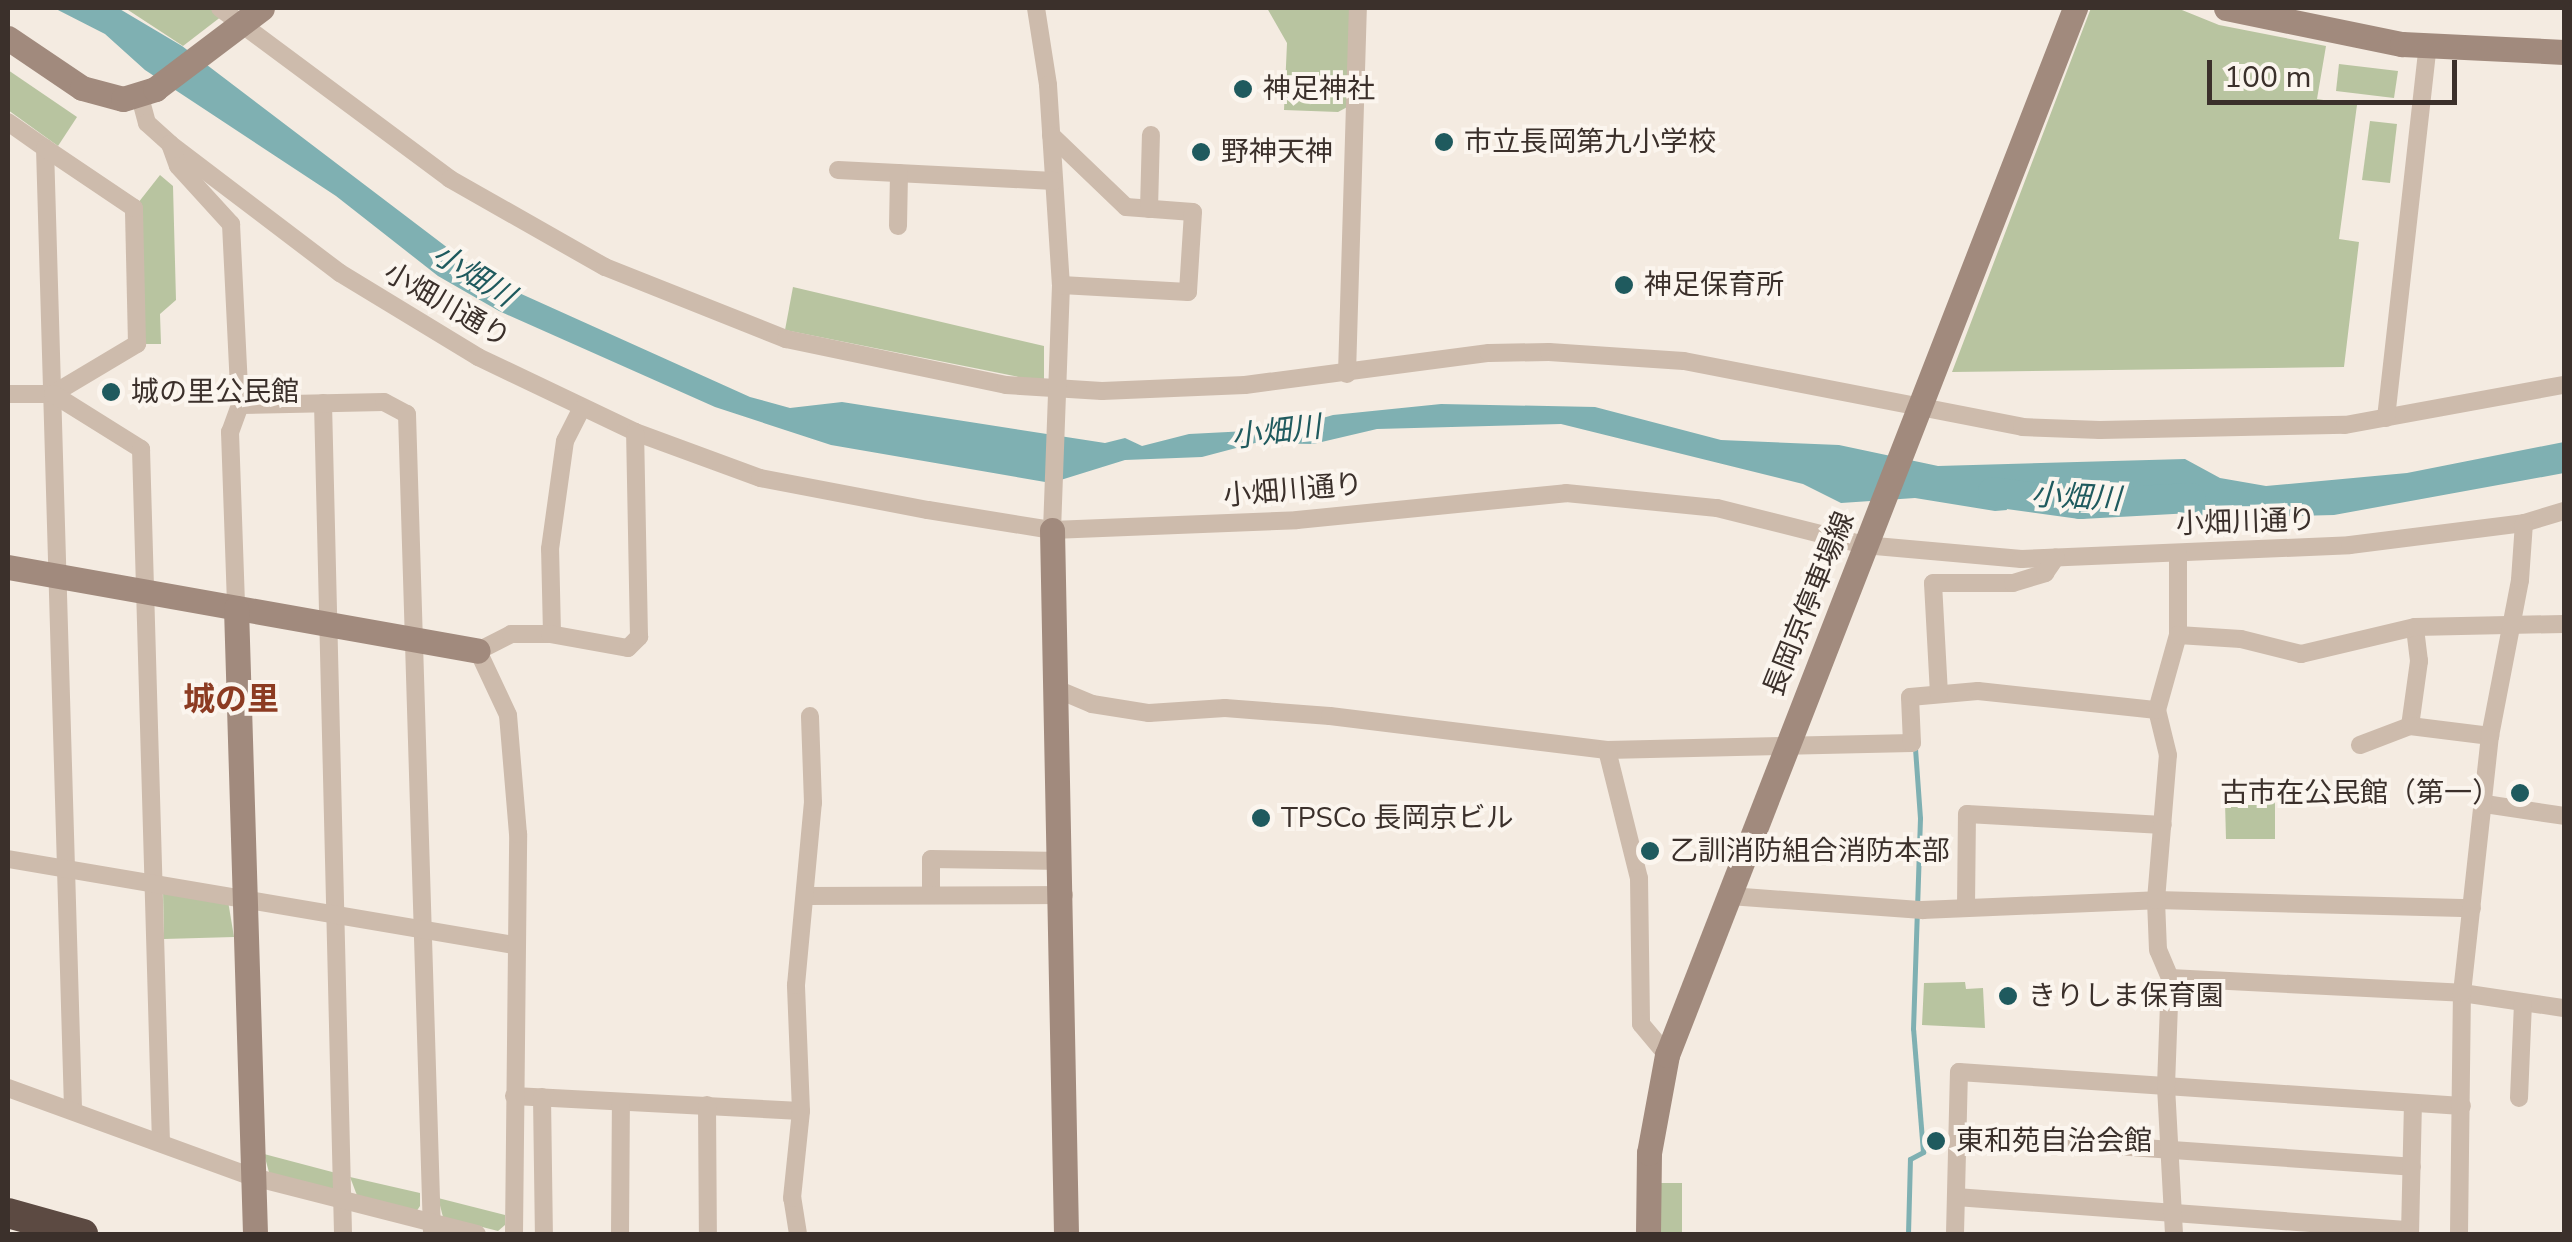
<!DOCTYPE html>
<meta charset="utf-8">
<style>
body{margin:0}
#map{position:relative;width:2572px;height:1242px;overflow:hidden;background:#f4ebe1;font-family:"Nunito Sans","Noto Sans JP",sans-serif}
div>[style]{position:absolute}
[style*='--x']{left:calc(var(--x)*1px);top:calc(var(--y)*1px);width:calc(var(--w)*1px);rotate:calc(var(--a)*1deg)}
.green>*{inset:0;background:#b8c4a0}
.water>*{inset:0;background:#7fb0b2}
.stream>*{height:5px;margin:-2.5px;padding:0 2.5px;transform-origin:2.5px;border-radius:2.5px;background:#7fb0b2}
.river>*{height:30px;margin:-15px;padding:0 15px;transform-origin:15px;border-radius:15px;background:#7fb0b2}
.street>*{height:18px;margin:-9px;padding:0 9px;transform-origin:9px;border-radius:9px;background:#cdbbac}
.secondary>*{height:25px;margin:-12.5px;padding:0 12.5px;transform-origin:12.5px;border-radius:12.5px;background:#a18a7d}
.highway>*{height:30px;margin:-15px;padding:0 15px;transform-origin:15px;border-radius:15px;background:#5c4a42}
.dots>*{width:28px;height:28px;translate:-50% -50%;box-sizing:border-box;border:5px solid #fbf5ee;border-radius:50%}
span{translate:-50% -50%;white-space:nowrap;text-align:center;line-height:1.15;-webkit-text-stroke:8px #fbf5ee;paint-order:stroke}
.poi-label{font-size:28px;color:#3b302b}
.left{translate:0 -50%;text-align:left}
.right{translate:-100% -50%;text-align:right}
.street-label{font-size:28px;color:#3b302b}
.water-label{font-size:30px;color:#1f5a5e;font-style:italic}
.quarter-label{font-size:32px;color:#8c3b22;font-weight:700}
.frame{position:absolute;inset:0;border:10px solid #3b302b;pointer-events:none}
.scale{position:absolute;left:2207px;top:60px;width:250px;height:45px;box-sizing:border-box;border:5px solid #3b302b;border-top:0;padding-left:12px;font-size:30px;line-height:35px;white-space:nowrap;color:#3b302b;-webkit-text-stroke:8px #fbf5ee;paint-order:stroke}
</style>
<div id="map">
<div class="green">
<div style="clip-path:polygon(125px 8px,211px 8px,222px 16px,183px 46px)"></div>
<div style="clip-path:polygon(1267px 8px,1354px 8px,1351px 105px,1338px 112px,1284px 110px,1287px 43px)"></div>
<div style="clip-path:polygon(2091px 8px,2177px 8px,2219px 25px,2326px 46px,2317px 99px,2357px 105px,2339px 239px,2359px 242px,2344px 367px,1952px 372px)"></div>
<div style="clip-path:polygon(2339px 64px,2398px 71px,2394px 98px,2336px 91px)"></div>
<div style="clip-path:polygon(8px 70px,77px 117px,58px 146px,8px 110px)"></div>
<div style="clip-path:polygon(2370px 121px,2397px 124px,2390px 183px,2362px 180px)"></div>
<div style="clip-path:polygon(160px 175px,173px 186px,176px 300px,160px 314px,161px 344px,142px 344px,138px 203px)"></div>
<div style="clip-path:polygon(793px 287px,1044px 346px,1044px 382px,785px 330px)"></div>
<div style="clip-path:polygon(2225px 802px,2275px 802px,2275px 839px,2226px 839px)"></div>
<div style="clip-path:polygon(163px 890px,228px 901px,234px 937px,164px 939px)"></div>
<div style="clip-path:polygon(1965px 982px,1966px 989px,1983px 988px,1985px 1028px,1922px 1025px,1924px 983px)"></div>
<div style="clip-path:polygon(264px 1154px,336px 1173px,336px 1184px,331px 1191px,270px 1176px)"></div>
<div style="clip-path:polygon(350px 1177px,420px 1193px,420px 1206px,416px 1212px,358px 1198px)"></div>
<div style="clip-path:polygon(1661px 1183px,1682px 1183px,1682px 1234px,1660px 1234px)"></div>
<div style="clip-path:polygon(438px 1198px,505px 1215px,505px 1225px,498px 1231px,443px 1217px)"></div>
</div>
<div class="water">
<div style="clip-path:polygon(54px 8px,118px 8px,182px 46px,490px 280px,750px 397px,790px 408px,842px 402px,1105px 443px,1125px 438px,1142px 446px,1189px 434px,1285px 429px,1333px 415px,1441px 404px,1595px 407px,1721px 440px,1839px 445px,1938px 466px,2185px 459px,2220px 478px,2266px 486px,2407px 473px,2564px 442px,2564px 473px,2334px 515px,2260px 517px,2189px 515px,2137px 495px,2072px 488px,2005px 502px,2007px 510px,1995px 511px,1915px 498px,1841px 503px,1803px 484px,1561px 424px,1377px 429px,1313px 444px,1255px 443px,1202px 457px,1125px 460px,1051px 483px,831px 445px,715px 407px,499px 311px,438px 276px,336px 196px,145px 70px,105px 34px)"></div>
</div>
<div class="stream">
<div style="--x:1908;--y:1234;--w:75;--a:-88.5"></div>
<div style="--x:1910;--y:1159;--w:15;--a:-28"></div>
<div style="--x:1923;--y:1152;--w:123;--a:-94.6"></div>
<div style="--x:1913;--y:1029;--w:211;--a:-88.1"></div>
<div style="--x:1920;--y:818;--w:69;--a:-94.1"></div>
</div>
<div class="river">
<div style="--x:1993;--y:492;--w:89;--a:7.8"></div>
<div style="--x:2081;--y:504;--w:110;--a:-3.1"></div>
</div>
<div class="street">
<div style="--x:220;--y:8;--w:287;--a:36.6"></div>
<div style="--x:450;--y:179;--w:178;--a:29.6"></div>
<div style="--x:605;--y:267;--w:195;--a:21.7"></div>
<div style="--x:786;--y:339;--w:225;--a:11.8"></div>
<div style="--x:1006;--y:385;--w:96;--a:3.6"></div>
<div style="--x:1102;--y:391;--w:143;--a:-2.4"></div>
<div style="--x:1245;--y:385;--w:246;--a:-7.5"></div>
<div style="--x:1489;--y:353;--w:60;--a:-1"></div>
<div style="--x:1549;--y:352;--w:135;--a:3.8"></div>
<div style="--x:1684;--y:361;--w:344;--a:11"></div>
<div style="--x:2022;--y:427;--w:78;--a:2.2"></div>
<div style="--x:2100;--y:430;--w:245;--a:-1.2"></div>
<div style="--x:2345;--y:425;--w:223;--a:-10.4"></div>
<div style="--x:1036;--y:8;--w:78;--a:81.1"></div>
<div style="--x:1048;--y:85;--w:200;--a:86.3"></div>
<div style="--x:1061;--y:285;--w:245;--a:92.1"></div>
<div style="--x:140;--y:97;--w:27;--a:75"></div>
<div style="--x:147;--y:123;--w:31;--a:42"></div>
<div style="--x:170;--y:144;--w:213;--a:37.2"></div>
<div style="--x:340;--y:273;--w:162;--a:31.3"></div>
<div style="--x:478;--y:357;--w:174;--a:25.5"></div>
<div style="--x:635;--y:432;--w:133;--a:20.2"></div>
<div style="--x:760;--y:478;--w:171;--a:10.8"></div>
<div style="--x:928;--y:510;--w:126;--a:9.2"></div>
<div style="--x:1052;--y:530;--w:245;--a:-2.3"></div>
<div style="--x:1297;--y:520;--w:270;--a:-5.7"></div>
<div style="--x:1566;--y:493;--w:152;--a:5.7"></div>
<div style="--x:1717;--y:508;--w:152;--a:14.1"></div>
<div style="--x:1864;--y:545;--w:158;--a:5.1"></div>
<div style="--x:2021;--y:559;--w:329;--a:-2.4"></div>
<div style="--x:2350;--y:545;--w:175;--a:-7.2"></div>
<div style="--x:2524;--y:523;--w:42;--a:-16.7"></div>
<div style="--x:8;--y:122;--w:45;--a:35.1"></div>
<div style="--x:45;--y:148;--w:960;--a:88.33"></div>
<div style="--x:1051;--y:135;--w:104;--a:43.8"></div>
<div style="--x:1126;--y:207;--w:67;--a:4.3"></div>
<div style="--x:1193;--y:212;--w:80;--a:93.6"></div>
<div style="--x:1188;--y:292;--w:127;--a:-176.8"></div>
<div style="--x:170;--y:144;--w:23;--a:70"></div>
<div style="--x:178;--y:166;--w:79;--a:47.6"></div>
<div style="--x:231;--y:224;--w:181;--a:87.2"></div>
<div style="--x:240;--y:405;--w:29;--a:110"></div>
<div style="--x:230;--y:432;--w:176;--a:88"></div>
<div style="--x:838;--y:170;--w:216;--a:2.9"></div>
<div style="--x:1149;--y:209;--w:74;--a:-88.5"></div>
<div style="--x:898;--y:226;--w:53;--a:-88.9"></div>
<div style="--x:1347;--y:374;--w:366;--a:-88.3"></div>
<div style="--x:8;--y:394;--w:45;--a:0"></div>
<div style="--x:53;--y:394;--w:98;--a:-30.8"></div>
<div style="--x:137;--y:344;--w:136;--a:-91.3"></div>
<div style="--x:134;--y:208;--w:107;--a:-146"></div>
<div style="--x:53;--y:394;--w:104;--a:32"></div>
<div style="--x:141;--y:449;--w:693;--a:88.35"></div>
<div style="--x:323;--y:403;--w:831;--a:88.62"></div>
<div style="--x:240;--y:405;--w:144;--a:-1.2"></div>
<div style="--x:384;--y:402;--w:26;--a:28"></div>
<div style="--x:407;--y:414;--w:820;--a:88.25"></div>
<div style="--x:2386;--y:418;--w:374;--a:-83.6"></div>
<div style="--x:552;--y:634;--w:85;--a:-91.3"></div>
<div style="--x:550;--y:549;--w:109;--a:-82.1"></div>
<div style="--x:565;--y:441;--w:36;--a:-63"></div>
<div style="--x:2178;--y:635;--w:82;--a:-90"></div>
<div style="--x:1054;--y:688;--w:41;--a:22.8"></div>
<div style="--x:1092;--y:704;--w:58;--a:9"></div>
<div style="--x:1149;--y:713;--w:76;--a:-3.8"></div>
<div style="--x:1225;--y:708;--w:105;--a:4.4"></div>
<div style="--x:1330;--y:716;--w:279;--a:7"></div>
<div style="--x:1607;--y:750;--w:305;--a:-1.3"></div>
<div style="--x:1912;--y:743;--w:46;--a:-92.5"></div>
<div style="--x:1910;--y:697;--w:68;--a:-5"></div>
<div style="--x:1978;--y:691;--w:180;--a:6.1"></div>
<div style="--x:1939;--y:694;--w:111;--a:-93.1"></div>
<div style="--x:1933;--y:583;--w:80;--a:0"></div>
<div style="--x:2013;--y:583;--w:34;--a:-17"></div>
<div style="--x:2045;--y:573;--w:19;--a:-55"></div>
<div style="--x:2410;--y:726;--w:66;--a:-82.1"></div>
<div style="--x:2419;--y:661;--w:34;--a:-97"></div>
<div style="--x:2360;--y:745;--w:53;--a:-20.8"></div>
<div style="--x:2410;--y:726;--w:81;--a:7.1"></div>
<div style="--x:1607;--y:750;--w:132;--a:76"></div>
<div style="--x:1639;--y:878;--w:146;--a:89.2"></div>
<div style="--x:1641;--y:1024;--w:40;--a:50"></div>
<div style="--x:2485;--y:804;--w:80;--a:8.6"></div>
<div style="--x:8;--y:859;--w:513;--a:9.65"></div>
<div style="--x:931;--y:895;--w:36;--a:-90"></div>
<div style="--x:931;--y:859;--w:131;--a:0.9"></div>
<div style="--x:806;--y:896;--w:258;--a:-0.2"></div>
<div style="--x:1730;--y:896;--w:193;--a:4.2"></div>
<div style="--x:1922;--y:910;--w:234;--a:-2.4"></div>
<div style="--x:2156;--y:900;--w:316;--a:1.5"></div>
<div style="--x:1966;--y:907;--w:93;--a:-89.4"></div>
<div style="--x:1967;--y:814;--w:196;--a:3.2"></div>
<div style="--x:2170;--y:978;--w:292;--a:2.9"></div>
<div style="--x:2462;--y:993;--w:103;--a:8.4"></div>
<div style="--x:8;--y:1088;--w:261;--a:20"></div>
<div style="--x:253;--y:1177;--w:231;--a:14.3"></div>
<div style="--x:514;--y:1096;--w:287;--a:3"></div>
<div style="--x:542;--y:1097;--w:137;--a:89.2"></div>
<div style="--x:2519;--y:1098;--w:95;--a:-87.6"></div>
<div style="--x:707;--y:1105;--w:129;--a:89.6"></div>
<div style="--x:1958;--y:1135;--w:455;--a:4"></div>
<div style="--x:1956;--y:1197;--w:455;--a:4.2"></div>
<div style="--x:514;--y:1234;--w:400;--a:-89.4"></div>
<div style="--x:518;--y:834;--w:119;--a:-94.8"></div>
<div style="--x:508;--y:715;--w:71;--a:-115.1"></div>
<div style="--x:478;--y:651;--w:37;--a:-27"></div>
<div style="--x:511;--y:634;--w:39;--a:0"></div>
<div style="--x:550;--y:634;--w:79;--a:10.2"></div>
<div style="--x:628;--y:648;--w:16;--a:-45"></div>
<div style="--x:639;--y:637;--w:205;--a:-91.1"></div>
<div style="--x:620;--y:1234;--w:132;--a:-89.6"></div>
<div style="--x:798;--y:1234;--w:36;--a:-99"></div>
<div style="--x:792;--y:1198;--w:87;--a:-84.1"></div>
<div style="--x:801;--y:1111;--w:126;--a:-92.3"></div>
<div style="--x:796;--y:985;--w:183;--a:-84.7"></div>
<div style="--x:813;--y:803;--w:87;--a:-92"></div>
<div style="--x:1955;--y:1234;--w:162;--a:-88.6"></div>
<div style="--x:1959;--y:1072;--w:504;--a:3.87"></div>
<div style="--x:2174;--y:1234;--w:148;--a:-93.1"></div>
<div style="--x:2166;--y:1086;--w:108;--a:-87.9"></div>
<div style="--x:2170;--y:978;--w:30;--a:-113"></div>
<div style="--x:2158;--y:950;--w:50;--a:-92.3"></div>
<div style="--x:2156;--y:900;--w:145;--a:-85.3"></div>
<div style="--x:2168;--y:755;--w:46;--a:-103.7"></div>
<div style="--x:2157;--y:710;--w:78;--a:-74.4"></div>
<div style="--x:2178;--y:635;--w:63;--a:3.6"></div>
<div style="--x:2241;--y:639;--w:62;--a:14"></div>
<div style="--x:2301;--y:654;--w:117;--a:-13.3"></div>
<div style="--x:2415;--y:627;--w:149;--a:-1.2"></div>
<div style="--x:2410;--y:1234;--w:131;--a:-88.7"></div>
<div style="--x:2459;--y:1234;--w:241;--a:-89.3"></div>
<div style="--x:2462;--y:993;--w:259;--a:-83.8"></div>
<div style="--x:2490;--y:736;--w:159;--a:-79.1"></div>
<div style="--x:2520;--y:580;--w:57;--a:-86"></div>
</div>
<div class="secondary">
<div style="--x:2226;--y:8;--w:180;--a:11.6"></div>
<div style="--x:2402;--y:44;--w:162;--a:2.8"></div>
<div style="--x:8;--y:38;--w:89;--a:34"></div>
<div style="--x:82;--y:88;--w:42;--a:15"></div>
<div style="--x:123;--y:99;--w:34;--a:-17"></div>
<div style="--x:155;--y:89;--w:134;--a:-37.1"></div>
<div style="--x:1052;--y:530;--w:704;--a:88.86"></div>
<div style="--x:8;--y:567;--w:477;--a:10.1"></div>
<div style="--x:236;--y:608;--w:626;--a:88.26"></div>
<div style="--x:1648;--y:1234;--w:81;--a:-89.3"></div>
<div style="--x:1649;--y:1153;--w:100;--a:-79.6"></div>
<div style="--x:1667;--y:1055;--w:1124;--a:-68.71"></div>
</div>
<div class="highway">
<div style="--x:8;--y:1213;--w:78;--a:15.6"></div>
</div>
<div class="dots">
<div style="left:1243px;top:89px;background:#1f5a5e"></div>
<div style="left:1444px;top:142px;background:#1f5a5e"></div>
<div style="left:1201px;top:152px;background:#1f5a5e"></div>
<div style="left:1624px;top:285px;background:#1f5a5e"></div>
<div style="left:111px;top:392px;background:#1f5a5e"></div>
<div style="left:2520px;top:793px;background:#1f5a5e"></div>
<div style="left:1261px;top:818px;background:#1f5a5e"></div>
<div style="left:1650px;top:851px;background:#1f5a5e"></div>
<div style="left:2008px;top:996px;background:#1f5a5e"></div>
<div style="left:1936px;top:1141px;background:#1f5a5e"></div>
</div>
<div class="poi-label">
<span class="left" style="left:1263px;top:89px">神足神社</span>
<span class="left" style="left:1464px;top:142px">市立長岡第九小学校</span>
<span class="left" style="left:1221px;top:152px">野神天神</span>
<span class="left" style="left:1644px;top:285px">神足保育所</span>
<span class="left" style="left:131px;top:392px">城の里公民館</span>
<span class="right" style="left:2500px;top:793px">古市在公民館（第一）</span>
<span class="left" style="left:1281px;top:818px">TPSCo 長岡京ビル</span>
<span class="left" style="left:1670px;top:851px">乙訓消防組合消防本部</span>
<span class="left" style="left:2028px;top:996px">きりしま保育園</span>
<span class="left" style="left:1956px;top:1141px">東和苑自治会館</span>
</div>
<div class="street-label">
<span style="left:447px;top:305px;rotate:30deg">小畑川通り</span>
<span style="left:1293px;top:490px;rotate:-5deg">小畑川通り</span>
<span style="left:2246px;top:522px;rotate:-2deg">小畑川通り</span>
<span style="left:1809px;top:604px;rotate:-68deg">長岡京停車場線</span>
</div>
<div class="water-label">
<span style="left:473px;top:276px;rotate:32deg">小畑川</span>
<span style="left:1276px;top:433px;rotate:-7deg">小畑川</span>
<span style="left:2076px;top:498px;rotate:3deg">小畑川</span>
</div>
<div class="quarter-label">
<span style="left:231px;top:700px">城の里</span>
</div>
<div class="frame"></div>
<div class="scale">100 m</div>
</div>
